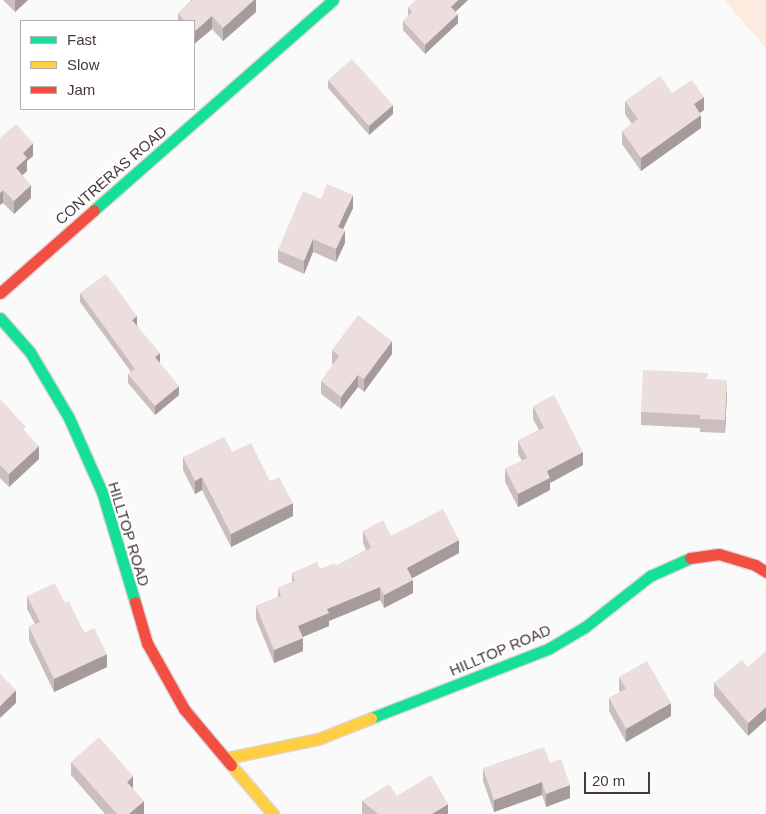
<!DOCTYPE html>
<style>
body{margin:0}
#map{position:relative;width:766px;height:814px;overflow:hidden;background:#fafafa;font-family:Helvetica,sans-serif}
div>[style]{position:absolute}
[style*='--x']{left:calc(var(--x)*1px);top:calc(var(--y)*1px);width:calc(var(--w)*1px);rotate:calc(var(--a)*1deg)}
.green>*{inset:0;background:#fcece0}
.roads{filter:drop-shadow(1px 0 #ded6d8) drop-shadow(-1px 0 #ded6d8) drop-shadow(0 1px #ded6d8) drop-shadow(0 -1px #ded6d8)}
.fast>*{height:11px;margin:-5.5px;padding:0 5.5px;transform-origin:5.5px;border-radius:5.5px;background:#16e098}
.slow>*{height:11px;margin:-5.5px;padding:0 5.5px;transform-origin:5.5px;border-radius:5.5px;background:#ffcf43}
.jam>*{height:11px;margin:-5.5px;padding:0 5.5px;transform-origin:5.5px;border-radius:5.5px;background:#f24e42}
.wall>*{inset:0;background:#cbbfbd}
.shaded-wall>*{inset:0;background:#a59b9a}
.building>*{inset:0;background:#ecdedc}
span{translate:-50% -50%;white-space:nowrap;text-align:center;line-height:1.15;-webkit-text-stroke:4px #fff;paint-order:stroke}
.street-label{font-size:15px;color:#48383c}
.legend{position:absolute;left:20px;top:20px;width:175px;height:90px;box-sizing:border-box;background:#fff;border:1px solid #b6afb1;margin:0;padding:6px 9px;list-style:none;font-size:15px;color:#48383c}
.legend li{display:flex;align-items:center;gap:10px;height:25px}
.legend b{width:25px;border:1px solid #b6afb1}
.scale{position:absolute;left:584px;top:772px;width:66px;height:22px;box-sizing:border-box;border:2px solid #48383c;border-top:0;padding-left:6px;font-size:15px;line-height:18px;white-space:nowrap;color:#48383c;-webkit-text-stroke:4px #fff;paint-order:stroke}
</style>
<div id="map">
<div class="green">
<div style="clip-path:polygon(724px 0,766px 0,766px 48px)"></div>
</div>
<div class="roads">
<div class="fast">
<div style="--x:94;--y:210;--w:318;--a:-41.3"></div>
<div style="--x:0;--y:318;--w:45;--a:48.6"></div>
<div style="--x:30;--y:352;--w:77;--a:59.4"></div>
<div style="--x:69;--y:418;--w:81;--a:66"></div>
<div style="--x:102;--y:492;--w:115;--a:73.3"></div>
<div style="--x:371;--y:718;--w:190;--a:-21.3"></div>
<div style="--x:548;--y:649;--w:43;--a:-30.7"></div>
<div style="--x:585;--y:627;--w:83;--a:-38.1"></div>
<div style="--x:650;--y:576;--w:44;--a:-24.2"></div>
</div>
<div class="slow">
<div style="--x:227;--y:758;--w:93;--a:-11.8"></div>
<div style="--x:318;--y:739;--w:57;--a:-21.6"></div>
<div style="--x:231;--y:765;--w:65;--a:49.4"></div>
</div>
<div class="jam">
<div style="--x:0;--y:293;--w:125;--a:-41.4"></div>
<div style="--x:690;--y:558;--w:29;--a:-8"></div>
<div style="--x:719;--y:554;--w:38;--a:17"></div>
<div style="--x:755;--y:565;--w:13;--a:32"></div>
<div style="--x:135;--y:602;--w:43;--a:73.7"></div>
<div style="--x:147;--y:643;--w:76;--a:60.7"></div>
<div style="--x:184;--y:709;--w:73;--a:50"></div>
</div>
</div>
<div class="wall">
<div style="clip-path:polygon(3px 0,28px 0,15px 12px)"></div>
<div style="clip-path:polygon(191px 0,256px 0,256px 12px,223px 41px,212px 29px,194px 44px,194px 21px,178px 21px,178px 13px,191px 1px)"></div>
<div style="clip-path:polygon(468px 0,455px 12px,458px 23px,425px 54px,403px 30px,403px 21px,408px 16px,408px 7px)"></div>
<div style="clip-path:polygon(328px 80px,393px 114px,369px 135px,328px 88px)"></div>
<div style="clip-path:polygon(672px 93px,704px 110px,700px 113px,701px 128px,641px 171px,622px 144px,622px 131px,632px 124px,625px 114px,625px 101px)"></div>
<div style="clip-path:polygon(0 138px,33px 156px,27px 161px,27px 171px,22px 175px,31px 198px,14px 214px,3px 203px)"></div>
<div style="clip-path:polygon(321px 199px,353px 208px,343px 229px,345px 243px,336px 262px,313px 252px,304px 274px,278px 262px,278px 250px)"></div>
<div style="clip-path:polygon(80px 293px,137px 325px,160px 362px,159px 362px,179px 395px,155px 415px,128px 383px,128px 374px,131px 372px,80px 302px)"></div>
<div style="clip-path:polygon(332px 350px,392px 354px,364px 392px,358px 387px,341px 409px,321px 394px,321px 381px,333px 365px,332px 363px)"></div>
<div style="clip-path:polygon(708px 379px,727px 393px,725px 433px,700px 432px,700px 428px,641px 425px,641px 412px)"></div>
<div style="clip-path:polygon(0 399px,26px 433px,39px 459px,9px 487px,0 478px)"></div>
<div style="clip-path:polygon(533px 406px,583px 465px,550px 483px,550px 490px,518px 507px,505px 482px,505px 469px,522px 461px,518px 454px,518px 441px,539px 430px,533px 419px)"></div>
<div style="clip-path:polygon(232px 452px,270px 481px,293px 516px,231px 547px,202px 490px,195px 494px,183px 470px,183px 457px)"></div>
<div style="clip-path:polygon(363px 531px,391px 536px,459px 553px,412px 578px,413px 593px,384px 608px,380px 600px,329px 621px,329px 626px,302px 637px,303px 651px,274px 663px,256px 619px,256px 606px,278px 597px,278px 588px,292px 582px,292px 573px,320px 569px,336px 566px,366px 550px,363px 543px)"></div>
<div style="clip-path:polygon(27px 596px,65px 603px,107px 667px,54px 692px,29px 640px,29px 627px,35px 624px,27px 609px)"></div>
<div style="clip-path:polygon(748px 667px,748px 736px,714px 696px,714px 683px)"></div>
<div style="clip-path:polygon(619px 677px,671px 716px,626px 742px,609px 711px,609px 698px,620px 692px,619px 690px)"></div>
<div style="clip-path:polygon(71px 762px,133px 789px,144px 814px,105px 814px,71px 775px)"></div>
<div style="clip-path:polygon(550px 763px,570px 798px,546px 807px,542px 795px,494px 812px,483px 781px,483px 768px)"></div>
<div style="clip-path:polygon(397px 796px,448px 814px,362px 814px,362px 801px)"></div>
</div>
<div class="shaded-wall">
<div style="clip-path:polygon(15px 0,28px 0,15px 12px)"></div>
<div style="clip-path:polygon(254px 0,256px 0,256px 12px,223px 41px,223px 28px)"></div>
<div style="clip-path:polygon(458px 0,468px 0,451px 16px,451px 7px)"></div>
<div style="clip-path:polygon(458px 14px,458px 23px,425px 54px,425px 45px)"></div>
<div style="clip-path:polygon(212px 16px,212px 29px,194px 44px,194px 32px)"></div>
<div style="clip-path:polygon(704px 97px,704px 110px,694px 117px,694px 104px)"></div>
<div style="clip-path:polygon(393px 105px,393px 114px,369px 135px,369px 126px)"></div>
<div style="clip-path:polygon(701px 115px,701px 128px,641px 171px,641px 158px)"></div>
<div style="clip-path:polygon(33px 143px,33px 156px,27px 161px,27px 171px,16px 181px,16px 168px,23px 153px)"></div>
<div style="clip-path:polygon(31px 185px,31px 198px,14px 214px,14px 201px)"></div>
<div style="clip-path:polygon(3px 190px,3px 203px,0 205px,0 193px)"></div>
<div style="clip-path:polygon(353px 195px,353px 208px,338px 240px,338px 227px)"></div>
<div style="clip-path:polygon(345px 230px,345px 243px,336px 262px,336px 249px)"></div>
<div style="clip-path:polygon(313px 239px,313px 252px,304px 274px,304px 261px)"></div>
<div style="clip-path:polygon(137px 316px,137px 325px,132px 328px,132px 320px)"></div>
<div style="clip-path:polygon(392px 341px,392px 354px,364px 392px,364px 379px)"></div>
<div style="clip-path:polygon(160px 353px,160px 362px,155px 365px,155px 357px)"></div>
<div style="clip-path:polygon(358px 375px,358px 387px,341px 409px,341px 397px)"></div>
<div style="clip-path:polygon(727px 380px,727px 393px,725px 433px,725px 420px)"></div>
<div style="clip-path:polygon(179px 386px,179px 395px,155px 415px,155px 406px)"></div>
<div style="clip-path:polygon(39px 446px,39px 459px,9px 487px,9px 474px)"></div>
<div style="clip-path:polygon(583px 452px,583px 465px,550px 483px,550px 490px,518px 507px,518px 494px,547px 471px)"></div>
<div style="clip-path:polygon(202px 477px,202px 490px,195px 494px,195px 481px)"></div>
<div style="clip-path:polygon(293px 503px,293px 516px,231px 547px,231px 534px)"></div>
<div style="clip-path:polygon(459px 540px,459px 553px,407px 581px,407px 568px)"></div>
<div style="clip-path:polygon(413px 580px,413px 593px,384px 608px,384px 595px)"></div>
<div style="clip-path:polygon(380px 587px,380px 600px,329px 621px,329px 626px,298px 639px,298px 626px,327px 609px)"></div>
<div style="clip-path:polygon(303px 638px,303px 651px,274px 663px,274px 650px)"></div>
<div style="clip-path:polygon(107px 654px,107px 667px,54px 692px,54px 679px)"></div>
<div style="clip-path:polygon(16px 690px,16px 703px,0 718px,0 706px)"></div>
<div style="clip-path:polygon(671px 703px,671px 716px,626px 742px,626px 729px)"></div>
<div style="clip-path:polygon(766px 707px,766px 720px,748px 736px,748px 723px)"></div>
<div style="clip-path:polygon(133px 776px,133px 789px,127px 795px,127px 782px)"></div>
<div style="clip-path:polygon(542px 782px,542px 795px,494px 812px,494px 800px)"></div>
<div style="clip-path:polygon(570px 785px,570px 798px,546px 807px,546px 794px)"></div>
<div style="clip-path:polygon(144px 801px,144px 814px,129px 814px)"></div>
<div style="clip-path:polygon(448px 804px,448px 814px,432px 814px)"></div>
</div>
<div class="building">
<div style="clip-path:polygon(193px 0,254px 0,223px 28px,212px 16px,194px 32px,194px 21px,185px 21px,178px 13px)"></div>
<div style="clip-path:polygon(416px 0,458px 0,451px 7px,458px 14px,425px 45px,403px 21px,412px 12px,408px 7px)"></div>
<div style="clip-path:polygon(352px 59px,393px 105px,369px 126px,328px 80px)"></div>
<div style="clip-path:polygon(660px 76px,672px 93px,692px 80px,704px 97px,694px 104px,701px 115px,641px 158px,622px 131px,638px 119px,625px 101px)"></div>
<div style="clip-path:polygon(16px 124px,33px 143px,23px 153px,27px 158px,16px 168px,31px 185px,14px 201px,3px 190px,0 193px,0 138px)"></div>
<div style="clip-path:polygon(327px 184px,353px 195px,338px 227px,345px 230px,336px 249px,313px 239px,304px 261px,278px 250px,303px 191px,321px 199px)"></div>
<div style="clip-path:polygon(106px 274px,137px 316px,132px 320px,160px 353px,155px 357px,179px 386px,155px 406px,128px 374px,135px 369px,80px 293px)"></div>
<div style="clip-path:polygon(358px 315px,392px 341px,364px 379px,358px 375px,341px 397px,321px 381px,339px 356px,332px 350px)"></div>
<div style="clip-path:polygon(643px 370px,708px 373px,707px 379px,727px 380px,725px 420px,700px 419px,700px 415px,641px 412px)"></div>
<div style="clip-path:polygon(554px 395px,583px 452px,547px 471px,550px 478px,518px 494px,505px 469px,527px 458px,518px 441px,544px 428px,533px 406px)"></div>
<div style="clip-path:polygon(0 399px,26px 427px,23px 430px,39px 446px,9px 474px,0 465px)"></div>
<div style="clip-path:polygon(224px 437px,232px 452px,251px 443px,270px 481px,279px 477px,293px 503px,231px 534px,202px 477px,195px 481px,183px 457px)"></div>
<div style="clip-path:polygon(443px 509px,459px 540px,407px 568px,413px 580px,384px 595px,380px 587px,327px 609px,329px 613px,298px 626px,303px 638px,274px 650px,256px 606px,281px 596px,278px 588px,295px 581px,292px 573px,317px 562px,320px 569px,335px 563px,336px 566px,371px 548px,363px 531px,383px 520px,391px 536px)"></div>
<div style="clip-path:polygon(55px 583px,65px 603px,69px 601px,84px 633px,94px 628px,107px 654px,54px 679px,29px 627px,40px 622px,27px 596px)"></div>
<div style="clip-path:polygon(766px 651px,766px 707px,748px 723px,714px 683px,742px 660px,748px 667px)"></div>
<div style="clip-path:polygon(647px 661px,671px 703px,626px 729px,609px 698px,626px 689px,619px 677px)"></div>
<div style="clip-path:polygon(0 674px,16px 690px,0 706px)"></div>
<div style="clip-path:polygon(99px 737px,133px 776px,127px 782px,144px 801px,129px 814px,117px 814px,71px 762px)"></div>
<div style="clip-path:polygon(544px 747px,550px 763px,561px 759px,570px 785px,546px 794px,542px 782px,494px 800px,483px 768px)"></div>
<div style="clip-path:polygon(431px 775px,448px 804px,432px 814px,378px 814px,362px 801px,389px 784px,397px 796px)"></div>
</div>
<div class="street-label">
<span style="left:111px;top:175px;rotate:-41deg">CONTRERAS ROAD</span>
<span style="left:129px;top:534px;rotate:73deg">HILLTOP ROAD</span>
<span style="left:500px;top:650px;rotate:-23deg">HILLTOP ROAD</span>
</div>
<ul class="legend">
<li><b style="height:6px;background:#16e098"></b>Fast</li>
<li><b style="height:6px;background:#ffcf43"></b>Slow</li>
<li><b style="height:6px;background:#f24e42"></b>Jam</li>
</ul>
<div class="scale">20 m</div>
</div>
